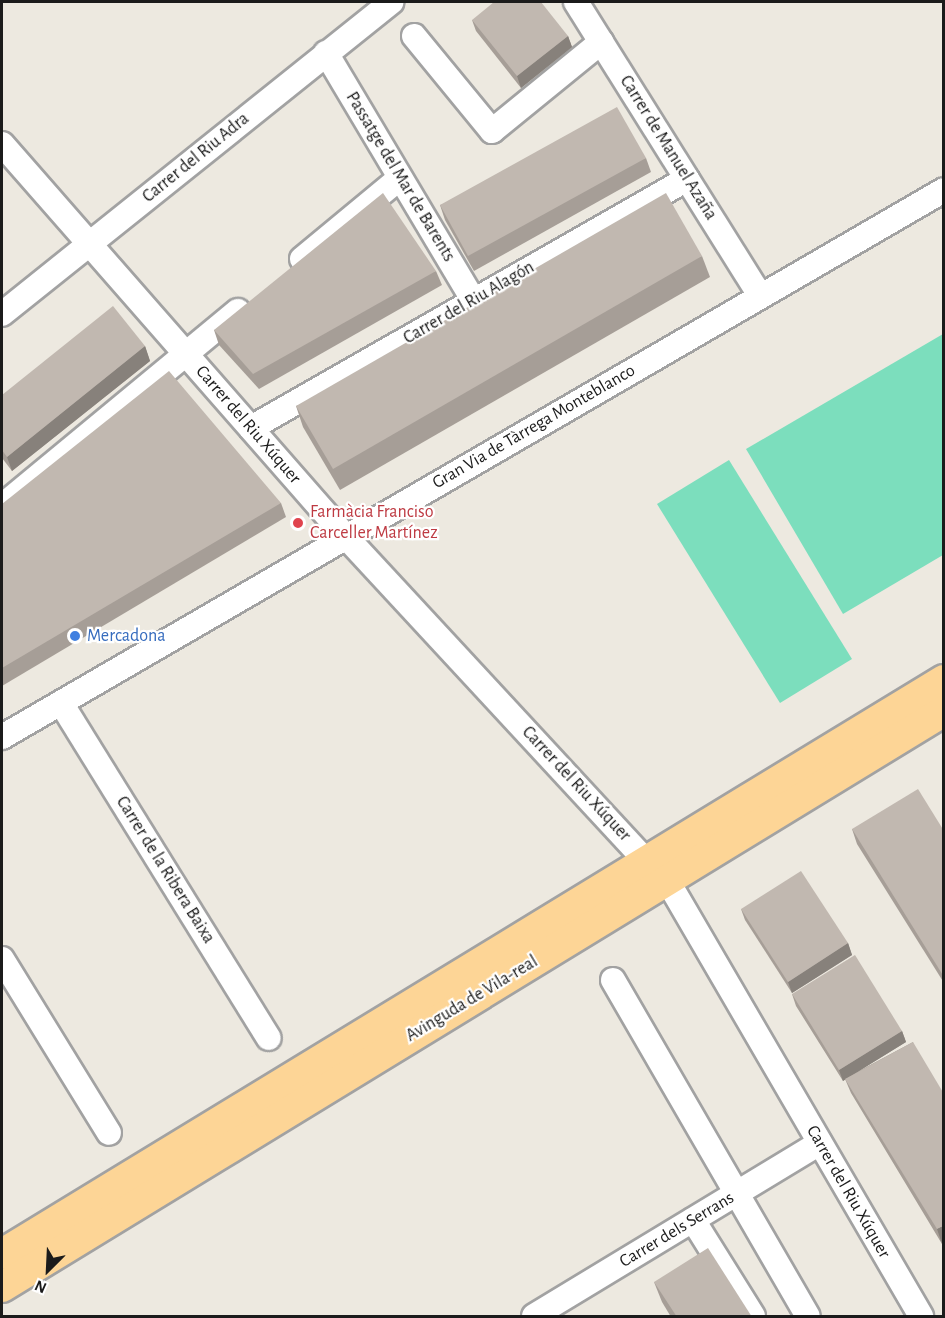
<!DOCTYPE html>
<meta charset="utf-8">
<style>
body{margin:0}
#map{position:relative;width:945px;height:1318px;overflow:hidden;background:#ede9e0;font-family:"Alegreya Sans",sans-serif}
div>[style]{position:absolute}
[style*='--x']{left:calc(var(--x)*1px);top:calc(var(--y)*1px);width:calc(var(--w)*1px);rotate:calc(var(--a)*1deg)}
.pitch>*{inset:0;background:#7cdebd}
.roads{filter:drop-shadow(2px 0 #a2a2a2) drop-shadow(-2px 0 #a2a2a2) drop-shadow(0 2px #a2a2a2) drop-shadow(0 -2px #a2a2a2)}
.minor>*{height:24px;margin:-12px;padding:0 12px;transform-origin:12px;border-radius:12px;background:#fff}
.major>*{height:30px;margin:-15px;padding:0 15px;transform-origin:15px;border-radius:15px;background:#fdd596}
.wall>*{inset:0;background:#a69e97}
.shaded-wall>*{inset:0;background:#87817b}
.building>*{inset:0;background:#c1b8b0}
.dots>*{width:16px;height:16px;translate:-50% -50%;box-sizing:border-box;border:3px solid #fff;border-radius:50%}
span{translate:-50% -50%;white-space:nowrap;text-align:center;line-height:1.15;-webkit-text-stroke:4.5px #fff;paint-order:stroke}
.street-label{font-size:18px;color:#1b1b1b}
.health-label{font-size:18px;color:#be3a42}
.left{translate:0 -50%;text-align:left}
.shop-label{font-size:18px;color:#366cbe}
.frame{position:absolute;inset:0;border:3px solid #1b1b1b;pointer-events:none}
.north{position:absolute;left:18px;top:1240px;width:60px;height:60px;-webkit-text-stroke:4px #fff;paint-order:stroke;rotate:204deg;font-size:16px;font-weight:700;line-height:24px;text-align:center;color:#1b1b1b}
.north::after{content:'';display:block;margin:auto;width:21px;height:27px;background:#1b1b1b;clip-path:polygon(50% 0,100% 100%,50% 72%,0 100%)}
</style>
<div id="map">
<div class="pitch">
<div style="clip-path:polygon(943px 334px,943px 555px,843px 614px,746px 449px)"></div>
<div style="clip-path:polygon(729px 460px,852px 659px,780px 703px,657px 504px)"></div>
</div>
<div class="roads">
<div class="minor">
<div style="--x:576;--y:2;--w:346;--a:57.9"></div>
<div style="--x:414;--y:36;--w:123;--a:50.6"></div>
<div style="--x:492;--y:131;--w:141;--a:-39.2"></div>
<div style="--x:326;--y:53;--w:289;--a:59.2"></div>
<div style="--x:2;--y:144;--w:522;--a:48.8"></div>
<div style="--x:346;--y:537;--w:442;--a:47.2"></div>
<div style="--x:302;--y:259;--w:127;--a:-39.6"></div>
<div style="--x:2;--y:314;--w:499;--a:-38.7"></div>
<div style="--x:251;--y:428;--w:502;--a:-29.73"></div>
<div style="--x:2;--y:506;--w:306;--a:-39.6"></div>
<div style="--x:61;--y:703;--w:394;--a:58.2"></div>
<div style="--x:2;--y:737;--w:1089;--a:-30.14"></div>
<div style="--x:667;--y:880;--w:505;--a:59.78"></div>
<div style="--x:2;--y:959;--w:204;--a:58.4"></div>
<div style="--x:613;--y:980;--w:388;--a:59.9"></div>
<div style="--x:693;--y:1220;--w:113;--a:58"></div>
<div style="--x:534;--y:1316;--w:334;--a:-31.2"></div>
</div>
<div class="major">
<div style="--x:2;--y:1254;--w:1103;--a:-31.36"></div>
<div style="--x:2;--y:1287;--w:1104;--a:-31.44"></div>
</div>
</div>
<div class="wall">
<div style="clip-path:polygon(472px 20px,568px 36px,572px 47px,521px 88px,476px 31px)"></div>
<div style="clip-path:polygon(646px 158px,651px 172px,474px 271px,445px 220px,440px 205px)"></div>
<div style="clip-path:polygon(702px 256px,710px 277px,340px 490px,303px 427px,296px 406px)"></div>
<div style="clip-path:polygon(436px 271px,442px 285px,259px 389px,219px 345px,214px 330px)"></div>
<div style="clip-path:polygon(145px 346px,150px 361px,12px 471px,2px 458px,2px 395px)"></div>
<div style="clip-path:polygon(281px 503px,286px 517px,2px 686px,2px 504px)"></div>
<div style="clip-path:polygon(852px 829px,944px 831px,944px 983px,857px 844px)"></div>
<div style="clip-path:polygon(741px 909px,848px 943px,852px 955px,792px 993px,745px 920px)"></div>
<div style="clip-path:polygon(792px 994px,902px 1031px,906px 1042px,857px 1072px,913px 1042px,942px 1244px,851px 1093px,845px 1079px,843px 1081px,796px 1006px)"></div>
<div style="clip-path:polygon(654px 1282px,752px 1317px,671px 1317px,662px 1302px)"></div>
</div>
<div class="shaded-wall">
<div style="clip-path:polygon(568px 36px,572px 47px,521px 88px,517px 76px)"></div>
<div style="clip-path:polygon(145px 346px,150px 361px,12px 471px,7px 457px)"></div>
<div style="clip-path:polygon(848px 943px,852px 955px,792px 993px,788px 982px)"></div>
<div style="clip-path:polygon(902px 1031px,906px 1042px,843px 1081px,839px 1070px)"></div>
<div style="clip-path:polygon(944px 1225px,944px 1243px,942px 1244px,937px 1229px)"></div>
</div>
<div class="building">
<div style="clip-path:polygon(494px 2px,541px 2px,568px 36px,517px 76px,472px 20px)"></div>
<div style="clip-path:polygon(617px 107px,646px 158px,468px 256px,440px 205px)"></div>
<div style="clip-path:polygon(383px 193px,436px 271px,253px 374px,214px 330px)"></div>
<div style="clip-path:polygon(666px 193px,702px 256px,333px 469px,296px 406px)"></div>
<div style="clip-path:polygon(113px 306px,145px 346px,7px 457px,2px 450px,2px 395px)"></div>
<div style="clip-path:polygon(169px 371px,281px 503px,2px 668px,2px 504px)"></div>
<div style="clip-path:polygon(918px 789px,944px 831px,944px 977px,852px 829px)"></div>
<div style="clip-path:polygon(801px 871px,848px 943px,788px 982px,741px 909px)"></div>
<div style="clip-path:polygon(855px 955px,902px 1031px,839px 1070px,792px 994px)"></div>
<div style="clip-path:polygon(913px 1042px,944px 1094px,944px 1225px,937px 1229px,845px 1079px)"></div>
<div style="clip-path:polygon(708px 1248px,752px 1317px,677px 1317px,654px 1282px)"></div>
</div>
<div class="dots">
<div style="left:298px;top:523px;background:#e0444e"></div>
<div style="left:75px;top:636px;background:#3f7fe0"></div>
</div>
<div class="street-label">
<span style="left:668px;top:148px;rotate:58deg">Carrer de Manuel Azaña</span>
<span style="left:196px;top:158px;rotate:-39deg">Carrer del Riu Adra</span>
<span style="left:400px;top:177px;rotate:59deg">Passatge del Mar de Barents</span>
<span style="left:469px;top:303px;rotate:-30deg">Carrer del Riu Alagón</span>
<span style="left:248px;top:425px;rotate:49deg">Carrer del Riu Xúquer</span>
<span style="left:534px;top:427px;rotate:-30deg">Gran Via de Tàrrega Monteblanco</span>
<span style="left:576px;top:784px;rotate:47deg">Carrer del Riu Xúquer</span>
<span style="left:165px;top:870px;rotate:58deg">Carrer de la Ribera Baixa</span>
<span style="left:472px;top:999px;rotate:-31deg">Avinguda de Vila-real</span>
<span style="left:848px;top:1192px;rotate:60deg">Carrer del Riu Xúquer</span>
<span style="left:677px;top:1230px;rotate:-31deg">Carrer dels Serrans</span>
</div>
<div class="health-label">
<span class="left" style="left:310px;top:523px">Farmàcia Franciso<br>Carceller Martínez</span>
</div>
<div class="shop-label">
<span class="left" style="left:87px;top:636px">Mercadona</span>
</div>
<div class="frame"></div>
<div class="north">N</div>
</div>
